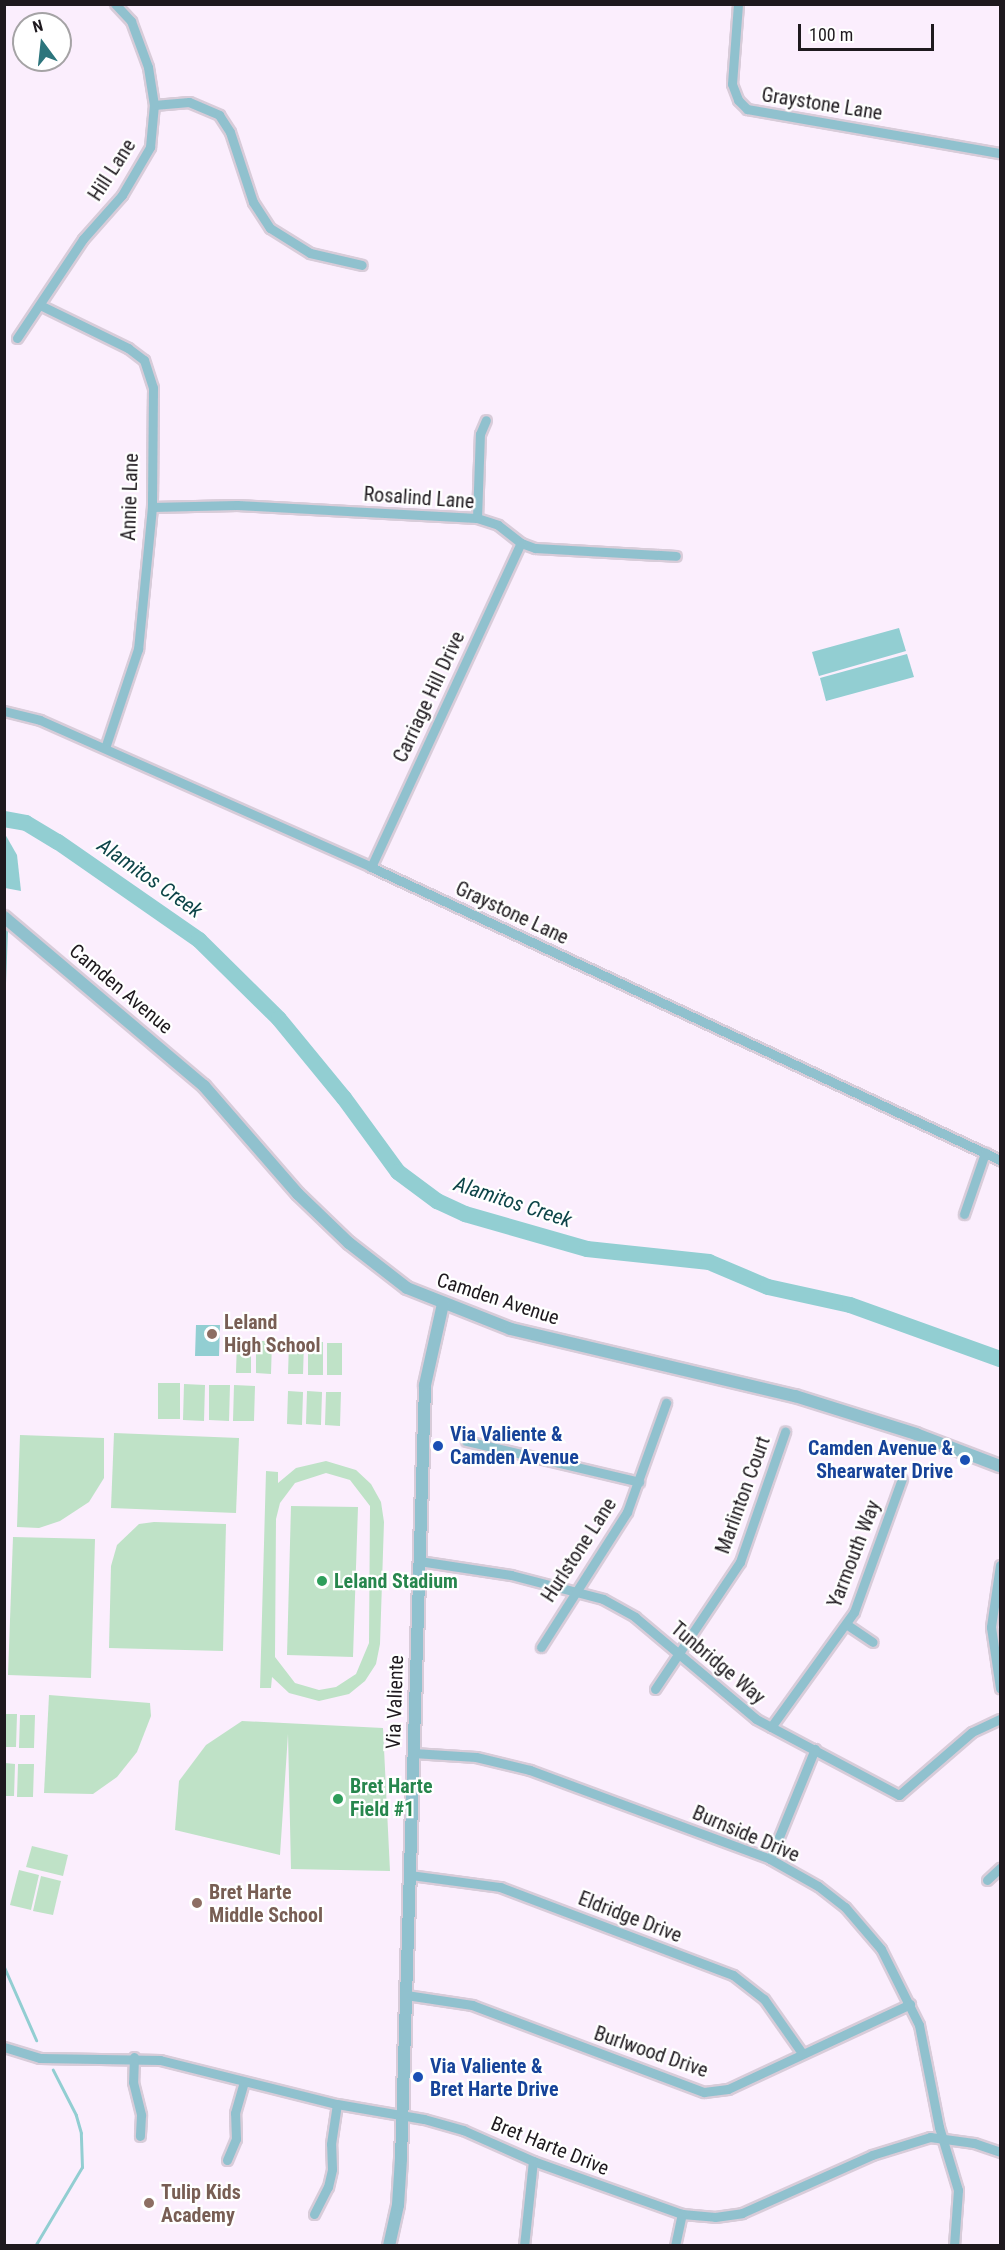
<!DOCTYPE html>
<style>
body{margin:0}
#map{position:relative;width:1005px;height:2250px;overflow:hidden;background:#fbeefd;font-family:"Roboto Condensed",sans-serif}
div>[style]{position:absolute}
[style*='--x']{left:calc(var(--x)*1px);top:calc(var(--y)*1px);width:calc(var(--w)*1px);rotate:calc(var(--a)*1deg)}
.green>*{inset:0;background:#bfe2c7}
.water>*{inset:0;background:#92ced2}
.stream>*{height:3px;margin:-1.5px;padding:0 1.5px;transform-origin:1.5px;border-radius:1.5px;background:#92ced2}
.river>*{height:16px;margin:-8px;padding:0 8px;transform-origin:8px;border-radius:8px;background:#92ced2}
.roads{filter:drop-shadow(2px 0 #d8ccd9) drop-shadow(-2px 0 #d8ccd9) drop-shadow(0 2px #d8ccd9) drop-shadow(0 -2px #d8ccd9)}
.minor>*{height:9px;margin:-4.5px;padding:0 4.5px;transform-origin:4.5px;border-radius:4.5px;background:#90c1ce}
.tertiary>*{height:12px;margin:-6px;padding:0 6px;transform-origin:6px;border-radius:6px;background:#90c1ce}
.dots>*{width:16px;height:16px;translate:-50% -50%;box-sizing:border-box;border:3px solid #fff;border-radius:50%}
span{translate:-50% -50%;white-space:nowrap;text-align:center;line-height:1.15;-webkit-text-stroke:4.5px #fff;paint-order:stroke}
.street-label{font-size:20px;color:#1e191e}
.education-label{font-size:20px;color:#785e54;font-weight:700}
.left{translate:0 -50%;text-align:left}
.transit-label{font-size:20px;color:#164399;font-weight:700}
.right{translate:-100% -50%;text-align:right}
.leisure-label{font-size:20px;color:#27864d;font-weight:700}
.water-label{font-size:21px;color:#0e4549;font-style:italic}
.frame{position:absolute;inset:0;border:6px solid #1e191e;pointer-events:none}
.north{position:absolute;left:12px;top:12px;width:60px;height:60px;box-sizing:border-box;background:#fff;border:2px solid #a5a3a5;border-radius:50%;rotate:345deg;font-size:16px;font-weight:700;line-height:24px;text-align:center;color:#1e191e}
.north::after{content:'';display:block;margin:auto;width:21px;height:27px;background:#2c757c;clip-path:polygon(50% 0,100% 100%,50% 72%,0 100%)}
.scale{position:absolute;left:798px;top:24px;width:136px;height:27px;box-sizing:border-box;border:3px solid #1e191e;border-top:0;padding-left:8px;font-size:18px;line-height:21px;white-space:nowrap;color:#1e191e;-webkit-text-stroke:4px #fff;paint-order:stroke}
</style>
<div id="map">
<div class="green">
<div style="clip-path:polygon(237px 1340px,251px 1340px,251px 1373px,236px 1373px)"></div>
<div style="clip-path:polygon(256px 1341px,272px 1341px,271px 1374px,256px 1373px)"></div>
<div style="clip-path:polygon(289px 1342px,304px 1342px,303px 1374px,288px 1374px)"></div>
<div style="clip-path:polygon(308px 1342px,323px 1342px,323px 1375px,308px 1375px)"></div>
<div style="clip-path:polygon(327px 1343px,342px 1343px,342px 1375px,327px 1375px)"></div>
<div style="clip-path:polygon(158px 1383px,180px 1383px,180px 1419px,158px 1419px)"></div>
<div style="clip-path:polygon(184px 1384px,205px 1385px,204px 1421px,183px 1420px)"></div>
<div style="clip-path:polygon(209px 1385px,230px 1385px,229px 1421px,209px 1420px)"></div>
<div style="clip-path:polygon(234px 1385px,255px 1386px,254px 1421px,233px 1421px)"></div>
<div style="clip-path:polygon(288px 1391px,303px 1392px,302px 1425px,287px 1424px)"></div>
<div style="clip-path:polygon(307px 1391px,322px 1392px,321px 1425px,306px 1424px)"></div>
<div style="clip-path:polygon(326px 1392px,341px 1392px,340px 1426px,325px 1425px)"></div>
<div style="clip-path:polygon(114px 1433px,239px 1438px,236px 1513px,111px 1508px)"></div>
<div style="clip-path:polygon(20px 1435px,104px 1438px,104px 1478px,89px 1502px,60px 1521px,39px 1528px,17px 1527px)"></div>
<div style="clip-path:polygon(evenodd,326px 1461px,356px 1470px,371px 1484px,381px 1502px,384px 1522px,380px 1644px,376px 1664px,365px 1681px,349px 1694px,319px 1701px,289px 1693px,272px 1677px,271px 1688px,260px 1688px,266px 1471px,278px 1472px,278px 1483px,296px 1468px,326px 1461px,326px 1473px,350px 1480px,370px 1506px,369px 1643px,356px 1674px,336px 1687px,319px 1690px,295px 1683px,275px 1657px,276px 1519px,280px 1503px,295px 1483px,326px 1473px)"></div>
<div style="clip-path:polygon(291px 1506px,358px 1507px,353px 1657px,287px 1655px)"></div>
<div style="clip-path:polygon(154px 1522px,226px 1524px,223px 1651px,109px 1648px,111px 1566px,117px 1545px,139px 1524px)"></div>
<div style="clip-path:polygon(13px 1537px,95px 1539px,91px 1678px,8px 1675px)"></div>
<div style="clip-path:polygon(49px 1695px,150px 1703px,151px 1716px,137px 1752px,117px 1777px,93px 1794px,44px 1793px)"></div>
<div style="clip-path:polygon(5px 1714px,17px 1714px,16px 1747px,5px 1747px)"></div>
<div style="clip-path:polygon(20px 1715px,35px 1715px,34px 1748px,19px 1748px)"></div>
<div style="clip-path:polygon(242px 1721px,383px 1728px,390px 1871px,291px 1869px,288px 1734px,280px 1855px,175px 1830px,179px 1781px,206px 1745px)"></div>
<div style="clip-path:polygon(5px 1763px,15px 1764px,14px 1796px,5px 1796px)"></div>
<div style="clip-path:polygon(18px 1764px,34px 1764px,33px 1797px,17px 1797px)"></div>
<div style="clip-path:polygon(32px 1846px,68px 1855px,63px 1876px,26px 1867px)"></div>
<div style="clip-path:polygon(19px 1870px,39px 1875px,31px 1910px,10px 1905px)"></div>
<div style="clip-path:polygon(41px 1876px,61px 1881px,53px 1915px,33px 1911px)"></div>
</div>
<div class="water">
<div style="clip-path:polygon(899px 628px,906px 651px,819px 676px,812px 652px)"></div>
<div style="clip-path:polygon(907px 654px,914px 677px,826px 701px,820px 678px)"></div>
<div style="clip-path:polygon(5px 834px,17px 855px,21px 891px,5px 888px)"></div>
<div style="clip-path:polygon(196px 1325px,220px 1325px,219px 1356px,195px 1356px)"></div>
</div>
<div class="stream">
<div style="--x:4;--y:983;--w:52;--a:-87.8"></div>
<div style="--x:4;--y:1967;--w:80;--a:66.3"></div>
<div style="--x:35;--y:2246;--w:92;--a:-59.3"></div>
<div style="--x:82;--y:2167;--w:34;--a:-92"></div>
<div style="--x:81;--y:2133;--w:19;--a:-106"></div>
<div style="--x:76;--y:2115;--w:51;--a:-117.1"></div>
</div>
<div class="river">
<div style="--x:4;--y:819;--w:22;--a:10"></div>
<div style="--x:26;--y:823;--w:37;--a:31"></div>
<div style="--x:58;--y:842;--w:172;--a:34.8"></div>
<div style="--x:199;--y:940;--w:112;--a:44.6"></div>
<div style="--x:279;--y:1019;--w:102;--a:50.6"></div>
<div style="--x:344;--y:1098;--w:92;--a:53.9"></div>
<div style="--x:398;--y:1172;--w:49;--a:36.6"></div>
<div style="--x:437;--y:1201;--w:31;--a:25"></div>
<div style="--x:465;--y:1214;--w:127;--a:16"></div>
<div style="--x:587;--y:1249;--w:123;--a:6.1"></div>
<div style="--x:709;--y:1262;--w:64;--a:23"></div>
<div style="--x:768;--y:1287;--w:84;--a:12.4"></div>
<div style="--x:850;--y:1305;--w:159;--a:19.8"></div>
</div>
<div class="roads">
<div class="minor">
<div style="--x:738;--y:4;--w:80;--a:94.3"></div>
<div style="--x:732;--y:84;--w:17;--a:69"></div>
<div style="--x:738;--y:100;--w:13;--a:45"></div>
<div style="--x:747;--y:109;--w:257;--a:9.9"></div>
<div style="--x:154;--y:105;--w:35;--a:-5"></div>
<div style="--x:189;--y:102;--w:33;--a:23"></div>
<div style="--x:219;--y:115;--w:20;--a:57"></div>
<div style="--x:230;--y:132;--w:74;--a:71.8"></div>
<div style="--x:253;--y:202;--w:31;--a:57"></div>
<div style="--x:270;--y:228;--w:47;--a:32"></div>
<div style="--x:310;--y:253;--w:53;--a:13"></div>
<div style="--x:42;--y:306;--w:96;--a:26"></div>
<div style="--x:128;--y:348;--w:20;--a:37"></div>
<div style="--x:144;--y:360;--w:29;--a:72"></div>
<div style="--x:153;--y:388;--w:119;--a:90.5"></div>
<div style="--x:152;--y:507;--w:143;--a:95.6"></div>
<div style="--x:138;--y:649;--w:104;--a:108.4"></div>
<div style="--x:17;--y:338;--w:119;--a:-56.3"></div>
<div style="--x:83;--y:239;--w:59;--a:-48.4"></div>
<div style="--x:122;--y:195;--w:56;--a:-59.7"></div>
<div style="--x:150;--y:147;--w:42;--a:-84.6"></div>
<div style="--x:154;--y:105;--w:38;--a:-99"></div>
<div style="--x:148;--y:67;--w:49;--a:-110.3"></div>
<div style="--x:131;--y:21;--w:23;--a:-133"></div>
<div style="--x:152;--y:507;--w:85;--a:-1.3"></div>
<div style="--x:237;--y:505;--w:240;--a:3.1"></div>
<div style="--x:477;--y:518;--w:22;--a:18"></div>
<div style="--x:498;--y:525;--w:29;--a:38"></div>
<div style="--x:521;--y:543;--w:15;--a:20"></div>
<div style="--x:535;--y:548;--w:141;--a:3.2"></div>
<div style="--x:477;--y:518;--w:84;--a:-88"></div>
<div style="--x:480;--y:434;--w:15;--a:-67"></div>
<div style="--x:4;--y:711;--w:37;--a:14"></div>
<div style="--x:40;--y:720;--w:362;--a:23.9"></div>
<div style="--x:371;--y:867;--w:694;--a:24.98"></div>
<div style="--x:371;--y:867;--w:357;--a:-65.2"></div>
<div style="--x:964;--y:1214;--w:65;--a:-71"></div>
<div style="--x:466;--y:1441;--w:178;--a:13.3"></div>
<div style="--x:419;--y:1561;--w:93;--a:8.7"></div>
<div style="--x:511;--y:1575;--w:95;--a:14.6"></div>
<div style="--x:603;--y:1599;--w:37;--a:29"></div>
<div style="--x:635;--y:1617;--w:158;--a:40.1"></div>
<div style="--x:756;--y:1719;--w:162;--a:28"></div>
<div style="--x:899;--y:1795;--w:96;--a:-40.8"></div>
<div style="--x:972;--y:1732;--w:31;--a:-25"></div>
<div style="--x:1000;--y:1565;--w:63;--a:98.3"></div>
<div style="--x:991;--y:1627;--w:62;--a:81.6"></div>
<div style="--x:846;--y:1624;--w:32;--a:34"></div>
<div style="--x:541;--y:1647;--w:160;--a:-57.5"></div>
<div style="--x:627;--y:1512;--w:116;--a:-70.3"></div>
<div style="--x:655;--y:1689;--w:153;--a:-56.2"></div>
<div style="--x:740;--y:1562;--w:138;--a:-70.9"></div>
<div style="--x:771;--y:1727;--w:142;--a:-54.2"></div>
<div style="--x:854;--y:1612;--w:141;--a:-70.2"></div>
<div style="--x:413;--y:1753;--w:63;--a:3.6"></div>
<div style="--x:476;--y:1757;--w:56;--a:13.5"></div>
<div style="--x:530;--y:1770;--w:256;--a:20.3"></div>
<div style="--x:770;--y:1859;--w:55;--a:29.4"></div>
<div style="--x:818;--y:1886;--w:34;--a:38"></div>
<div style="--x:845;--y:1907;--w:55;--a:49.4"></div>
<div style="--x:881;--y:1949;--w:85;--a:63.4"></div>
<div style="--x:919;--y:2025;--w:104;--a:78.9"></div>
<div style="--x:939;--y:2127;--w:66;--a:73.2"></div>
<div style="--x:958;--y:2190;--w:56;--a:94.1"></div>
<div style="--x:770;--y:1859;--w:119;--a:-67.8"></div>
<div style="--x:410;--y:1875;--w:91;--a:7.6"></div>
<div style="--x:500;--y:1887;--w:249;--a:20.7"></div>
<div style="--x:733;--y:1975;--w:39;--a:38"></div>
<div style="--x:764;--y:1999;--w:66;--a:54.9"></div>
<div style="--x:987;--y:1880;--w:18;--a:-43"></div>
<div style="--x:406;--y:1995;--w:67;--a:8.6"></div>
<div style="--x:472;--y:2005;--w:248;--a:20.6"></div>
<div style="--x:704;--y:2092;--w:24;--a:-7"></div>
<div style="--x:728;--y:2089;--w:201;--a:-25"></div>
<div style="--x:4;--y:2047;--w:38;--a:17"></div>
<div style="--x:40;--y:2058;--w:120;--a:1"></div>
<div style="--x:160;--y:2060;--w:182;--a:14"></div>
<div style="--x:337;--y:2104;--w:88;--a:9.8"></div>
<div style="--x:424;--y:2119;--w:41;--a:15.8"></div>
<div style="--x:463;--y:2130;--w:77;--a:23.9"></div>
<div style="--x:533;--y:2161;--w:158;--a:19.6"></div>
<div style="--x:682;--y:2214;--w:33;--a:5"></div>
<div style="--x:715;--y:2217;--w:27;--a:-8"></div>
<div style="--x:742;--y:2213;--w:142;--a:-24"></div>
<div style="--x:872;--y:2155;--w:61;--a:-17.2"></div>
<div style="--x:930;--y:2137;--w:44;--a:7.8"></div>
<div style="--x:974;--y:2143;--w:28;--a:19"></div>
<div style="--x:134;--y:2057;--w:25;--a:92"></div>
<div style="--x:133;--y:2082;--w:34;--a:76"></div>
<div style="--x:141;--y:2115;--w:21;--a:93"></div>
<div style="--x:227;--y:2160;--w:23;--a:-67"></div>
<div style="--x:236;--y:2139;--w:26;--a:-92"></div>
<div style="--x:235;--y:2113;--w:32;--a:-74"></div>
<div style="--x:314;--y:2214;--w:30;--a:-63"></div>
<div style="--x:328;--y:2187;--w:18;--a:-77"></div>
<div style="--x:332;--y:2169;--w:25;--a:-92"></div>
<div style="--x:331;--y:2144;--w:40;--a:-81.5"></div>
<div style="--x:524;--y:2246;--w:85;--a:-84"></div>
<div style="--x:675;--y:2246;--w:33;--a:-78"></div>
</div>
<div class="tertiary">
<div style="--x:4;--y:917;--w:262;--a:40.2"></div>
<div style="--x:204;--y:1086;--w:143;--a:49"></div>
<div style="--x:298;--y:1194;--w:71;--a:43.9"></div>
<div style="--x:349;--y:1243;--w:73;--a:37.8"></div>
<div style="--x:407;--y:1288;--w:112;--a:21.5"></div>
<div style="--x:511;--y:1329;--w:292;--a:13.3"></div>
<div style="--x:795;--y:1396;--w:127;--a:17.4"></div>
<div style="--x:916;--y:1434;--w:90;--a:20.9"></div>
<div style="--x:389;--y:2246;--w:42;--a:-77.6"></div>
<div style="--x:398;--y:2205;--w:46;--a:-86.3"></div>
<div style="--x:401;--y:2159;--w:774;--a:-88.22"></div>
<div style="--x:425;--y:1385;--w:83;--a:-77.5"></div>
</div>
</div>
<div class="dots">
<div style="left:212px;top:1334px;background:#8d6e63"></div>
<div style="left:438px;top:1446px;background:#1a4fb4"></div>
<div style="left:965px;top:1460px;background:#1a4fb4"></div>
<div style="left:322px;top:1581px;background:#2e9e5b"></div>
<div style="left:338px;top:1799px;background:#2e9e5b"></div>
<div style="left:197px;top:1903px;background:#8d6e63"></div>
<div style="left:418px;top:2077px;background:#1a4fb4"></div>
<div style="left:149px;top:2203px;background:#8d6e63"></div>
</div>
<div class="street-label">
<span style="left:822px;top:104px;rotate:9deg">Graystone Lane</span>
<span style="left:112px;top:170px;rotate:-57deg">Hill Lane</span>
<span style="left:130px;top:497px;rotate:-88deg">Annie Lane</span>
<span style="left:419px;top:498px;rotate:4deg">Rosalind Lane</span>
<span style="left:429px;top:697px;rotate:-65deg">Carriage Hill Drive</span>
<span style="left:512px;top:913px;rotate:25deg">Graystone Lane</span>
<span style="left:121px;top:989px;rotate:40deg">Camden Avenue</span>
<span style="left:498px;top:1299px;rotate:18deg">Camden Avenue</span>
<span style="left:743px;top:1495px;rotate:-70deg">Marlinton Court</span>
<span style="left:579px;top:1550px;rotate:-57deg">Hurlstone Lane</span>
<span style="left:854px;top:1554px;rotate:-69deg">Yarmouth Way</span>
<span style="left:718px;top:1663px;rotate:40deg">Tunbridge Way</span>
<span style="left:395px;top:1702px;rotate:-88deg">Via Valiente</span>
<span style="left:746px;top:1834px;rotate:23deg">Burnside Drive</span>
<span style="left:630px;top:1917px;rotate:21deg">Eldridge Drive</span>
<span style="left:651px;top:2052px;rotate:19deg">Burlwood Drive</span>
<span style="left:550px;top:2146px;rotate:22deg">Bret Harte Drive</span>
</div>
<div class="education-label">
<span class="left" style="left:224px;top:1334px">Leland<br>High School</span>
<span class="left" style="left:209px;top:1904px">Bret Harte<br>Middle School</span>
<span class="left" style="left:161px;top:2204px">Tulip Kids<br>Academy</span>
</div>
<div class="transit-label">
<span class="left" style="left:450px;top:1446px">Via Valiente &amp;<br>Camden Avenue</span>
<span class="right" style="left:953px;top:1460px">Camden Avenue &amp;<br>Shearwater Drive</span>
<span class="left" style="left:430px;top:2078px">Via Valiente &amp;<br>Bret Harte Drive</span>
</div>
<div class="leisure-label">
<span class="left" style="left:334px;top:1581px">Leland Stadium</span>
<span class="left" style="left:350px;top:1798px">Bret Harte<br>Field #1</span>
</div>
<div class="water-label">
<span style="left:150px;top:878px;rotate:35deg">Alamitos Creek</span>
<span style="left:513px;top:1202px;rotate:18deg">Alamitos Creek</span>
</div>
<div class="frame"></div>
<div class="north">N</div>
<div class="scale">100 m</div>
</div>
